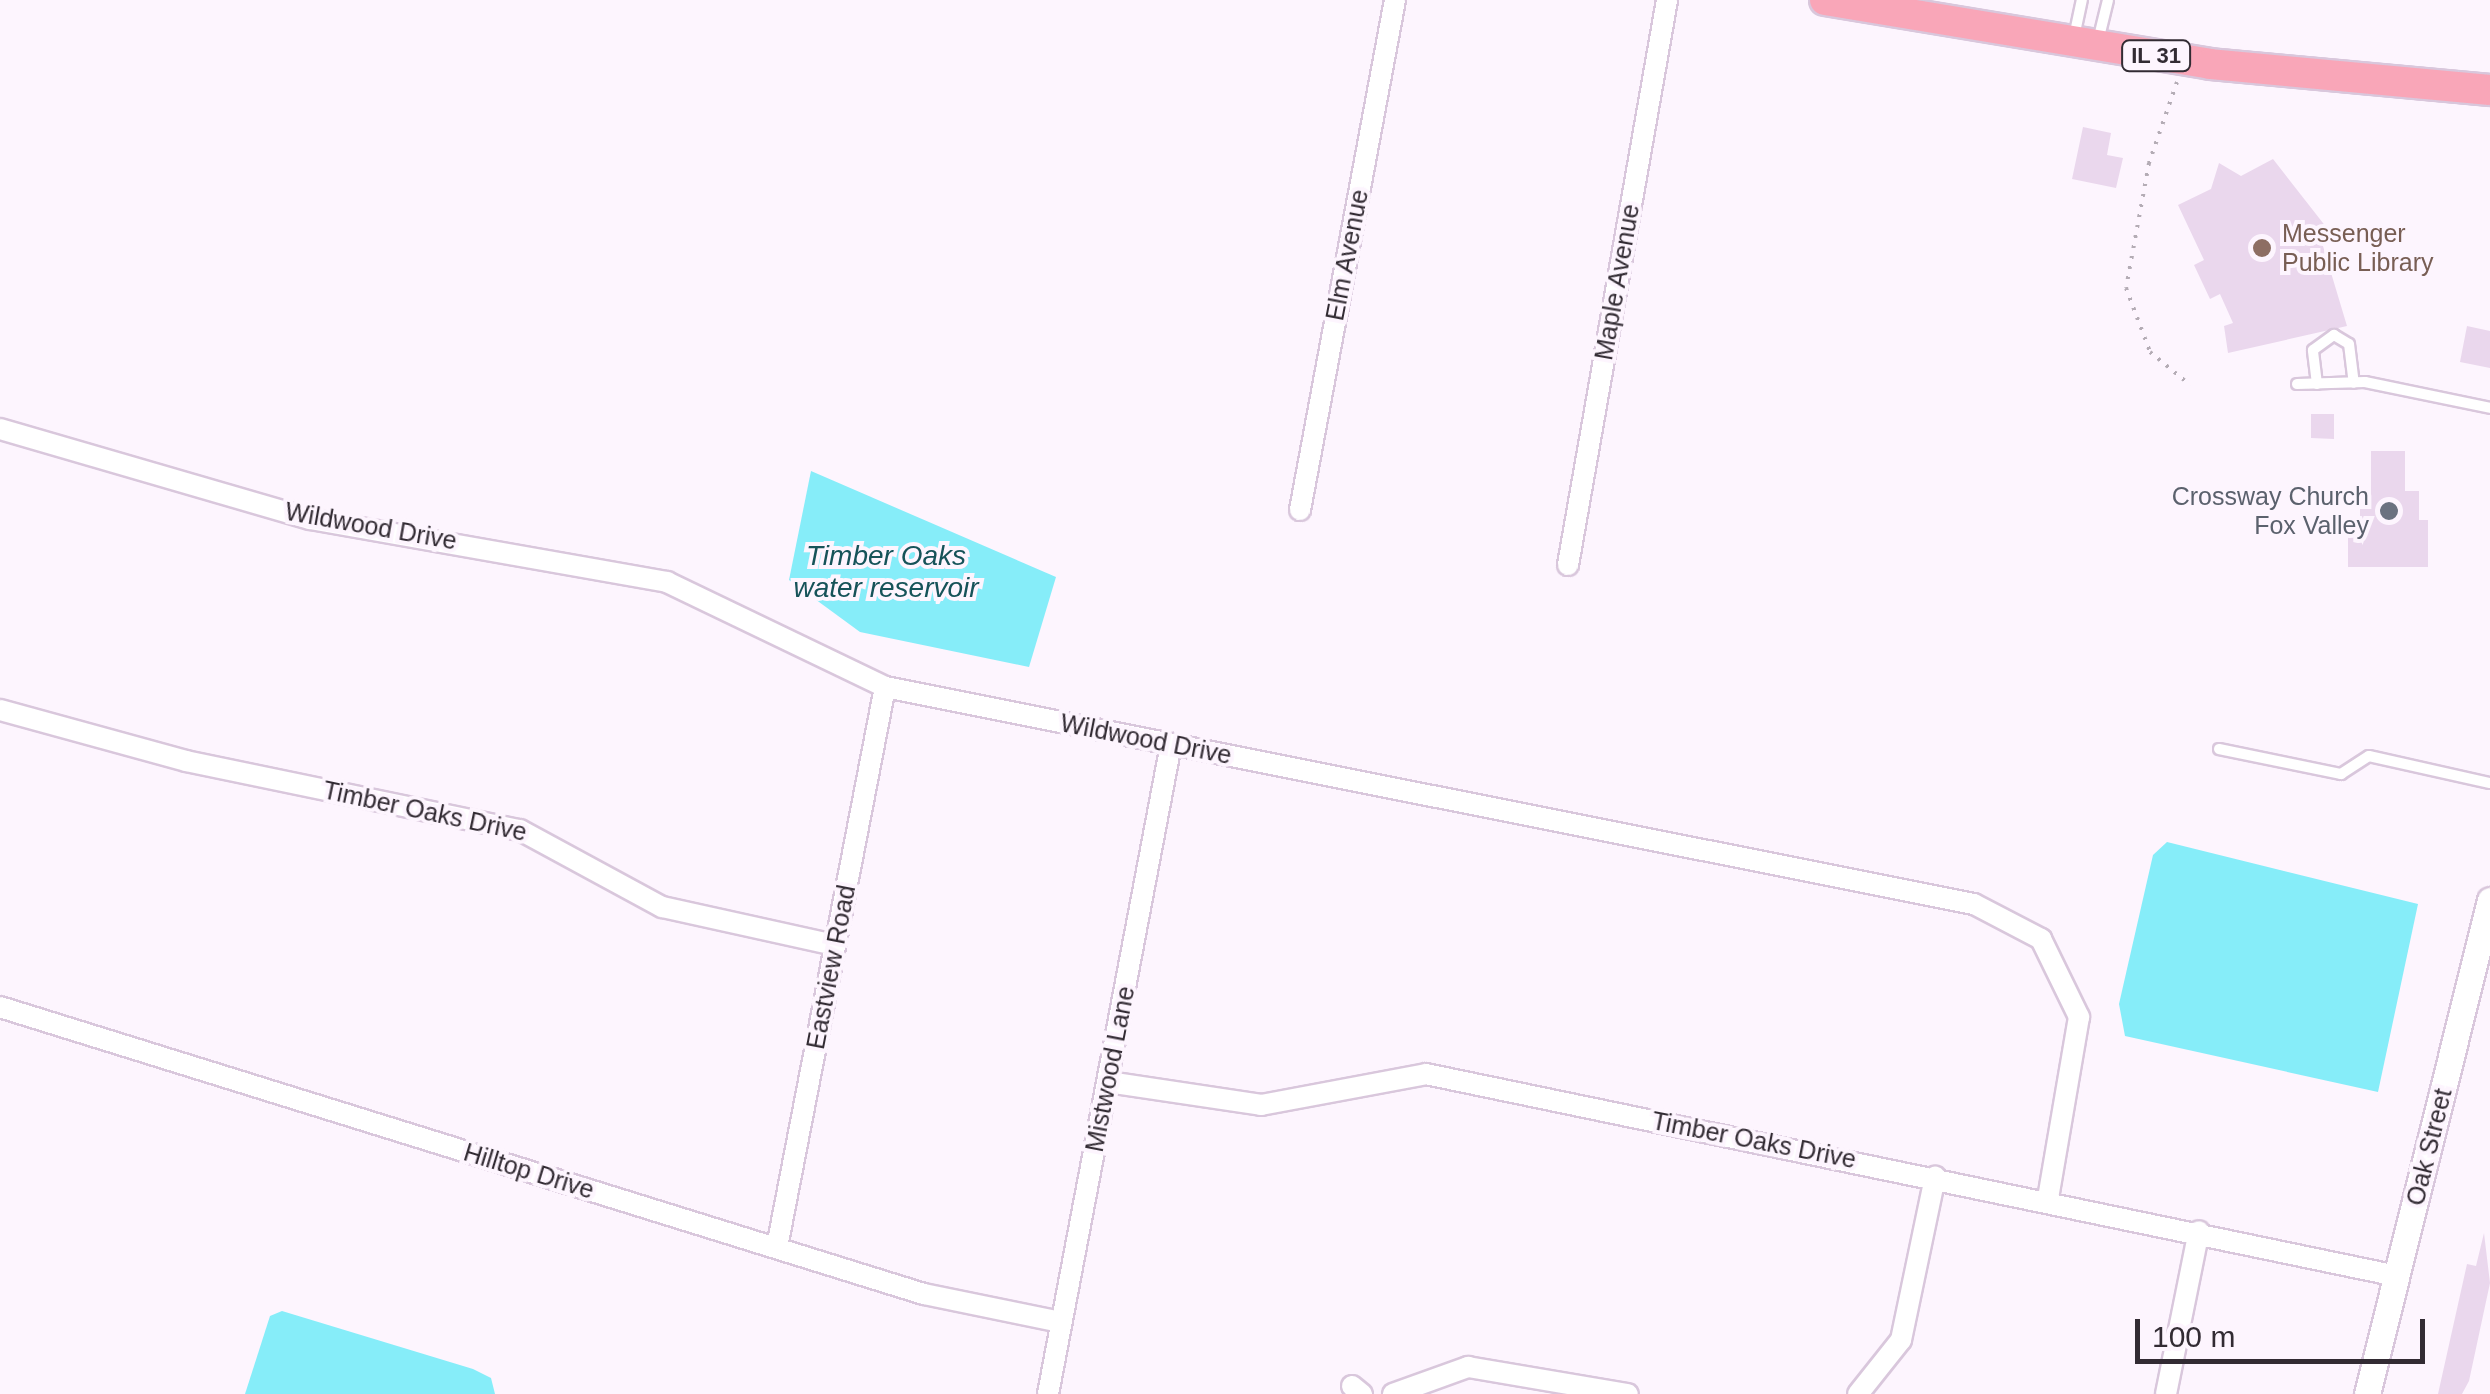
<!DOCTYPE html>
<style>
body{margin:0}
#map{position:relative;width:2490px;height:1394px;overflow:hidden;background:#fdf5fe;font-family:Helvetica,sans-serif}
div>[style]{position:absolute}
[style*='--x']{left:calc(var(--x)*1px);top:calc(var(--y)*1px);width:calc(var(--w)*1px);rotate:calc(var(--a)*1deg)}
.water>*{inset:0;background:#86edf9}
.building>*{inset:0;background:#ead7ed}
.path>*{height:4px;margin-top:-2px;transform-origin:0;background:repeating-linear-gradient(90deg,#b4acb5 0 2.5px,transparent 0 10.5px)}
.roads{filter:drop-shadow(2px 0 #d9c7dc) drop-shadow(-2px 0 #d9c7dc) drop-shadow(0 2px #d9c7dc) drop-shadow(0 -2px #d9c7dc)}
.service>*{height:10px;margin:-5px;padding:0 5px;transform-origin:5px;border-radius:5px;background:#fff}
.minor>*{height:20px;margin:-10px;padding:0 10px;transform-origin:10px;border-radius:10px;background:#fff}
.tertiary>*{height:25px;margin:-12.5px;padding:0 12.5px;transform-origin:12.5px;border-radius:12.5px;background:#fff}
.primary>*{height:30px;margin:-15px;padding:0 15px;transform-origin:15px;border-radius:15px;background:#f9a6b8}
.dots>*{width:28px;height:28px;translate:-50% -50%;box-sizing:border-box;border:5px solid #fdf5fe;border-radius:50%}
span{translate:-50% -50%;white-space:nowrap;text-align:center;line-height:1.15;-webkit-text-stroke:8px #fdf5fe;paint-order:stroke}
.shield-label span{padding:2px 8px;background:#fdf5fe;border:2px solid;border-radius:8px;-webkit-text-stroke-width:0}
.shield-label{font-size:22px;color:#322b33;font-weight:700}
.education-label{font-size:25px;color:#785e54}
.left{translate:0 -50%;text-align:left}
.street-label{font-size:25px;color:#322b33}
.worship-label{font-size:25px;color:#5b616d}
.right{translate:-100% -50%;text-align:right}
.water-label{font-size:28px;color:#165359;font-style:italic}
.scale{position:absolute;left:2135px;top:1319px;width:290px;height:45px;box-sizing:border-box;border:5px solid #322b33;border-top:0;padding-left:12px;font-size:30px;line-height:35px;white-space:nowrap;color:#322b33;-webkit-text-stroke:8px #fdf5fe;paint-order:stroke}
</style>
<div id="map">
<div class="water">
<div style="clip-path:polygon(811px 471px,1056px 577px,1029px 667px,860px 632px,789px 580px)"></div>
<div style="clip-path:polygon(2167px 842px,2418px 904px,2378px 1092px,2125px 1036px,2119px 1004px,2153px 855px)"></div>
<div style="clip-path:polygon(282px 1311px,473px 1369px,491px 1378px,495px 1394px,245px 1394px,270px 1316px)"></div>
</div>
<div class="building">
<div style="clip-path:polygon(2083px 127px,2111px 133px,2107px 155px,2123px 158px,2116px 188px,2072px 179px)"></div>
<div style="clip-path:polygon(2273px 159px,2330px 232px,2320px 236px,2347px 326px,2228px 353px,2224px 326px,2233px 323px,2220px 294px,2210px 299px,2194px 265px,2204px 260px,2178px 205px,2211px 189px,2219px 163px,2241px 176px)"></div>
<div style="clip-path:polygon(2467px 326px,2490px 331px,2490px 368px,2460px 362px)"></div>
<div style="clip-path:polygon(2311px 414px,2334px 414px,2334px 439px,2311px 438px)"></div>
<div style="clip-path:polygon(2371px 451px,2405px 451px,2405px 491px,2419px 491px,2419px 520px,2428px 520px,2428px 567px,2348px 567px,2348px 531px,2360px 531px,2360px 503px,2371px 503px)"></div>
<div style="clip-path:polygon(2484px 1233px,2490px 1283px,2469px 1381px,2462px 1394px,2438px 1394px,2467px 1264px,2476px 1266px)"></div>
</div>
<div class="path">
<div style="--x:2177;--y:82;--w:86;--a:109.1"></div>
<div style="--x:2149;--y:163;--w:127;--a:100.4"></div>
<div style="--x:2126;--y:288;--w:68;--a:69.4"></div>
<div style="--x:2150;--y:352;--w:52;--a:39.5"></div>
</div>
<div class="roads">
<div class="service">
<div style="--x:2074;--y:37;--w:38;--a:-78"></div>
<div style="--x:2098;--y:41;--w:42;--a:-76.3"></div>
<div style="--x:2297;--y:384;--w:68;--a:-1.7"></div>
<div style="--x:2365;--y:382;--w:128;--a:11.7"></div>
<div style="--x:2317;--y:384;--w:34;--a:-97"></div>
<div style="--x:2313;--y:350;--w:26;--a:-36"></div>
<div style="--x:2334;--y:335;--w:17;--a:31"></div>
<div style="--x:2349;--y:344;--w:39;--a:83"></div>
<div style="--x:2219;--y:749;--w:125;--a:11.6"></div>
<div style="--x:2341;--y:774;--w:33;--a:-33"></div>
<div style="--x:2369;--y:756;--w:124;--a:12.6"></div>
</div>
<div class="minor">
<div style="--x:0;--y:429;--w:323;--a:16.2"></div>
<div style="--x:310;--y:519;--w:363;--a:10"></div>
<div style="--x:667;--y:582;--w:242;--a:25.7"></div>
<div style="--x:885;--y:687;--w:1110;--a:11.27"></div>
<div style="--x:1974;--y:904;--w:76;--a:27.6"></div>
<div style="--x:2041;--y:939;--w:87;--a:64"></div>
<div style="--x:2079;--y:1017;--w:185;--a:99.7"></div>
<div style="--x:1300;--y:510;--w:519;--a:-79.45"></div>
<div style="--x:1568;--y:565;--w:574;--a:-80.06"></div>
<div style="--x:0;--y:710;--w:193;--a:15.3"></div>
<div style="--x:186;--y:761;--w:341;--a:11.7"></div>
<div style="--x:520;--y:830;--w:162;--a:28.5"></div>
<div style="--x:662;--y:907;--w:177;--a:12.4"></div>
<div style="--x:0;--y:1007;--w:968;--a:17.26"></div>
<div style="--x:924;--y:1294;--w:140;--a:11.6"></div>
<div style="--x:1108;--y:1082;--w:155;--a:8.5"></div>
<div style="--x:1261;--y:1105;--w:168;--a:-10.6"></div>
<div style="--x:1426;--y:1074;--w:992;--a:11.75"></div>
<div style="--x:777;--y:1247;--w:570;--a:-79.08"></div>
<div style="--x:1352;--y:1386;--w:13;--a:39"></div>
<div style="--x:1048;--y:1394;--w:662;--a:-79.28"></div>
<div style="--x:1393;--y:1394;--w:80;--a:-19.8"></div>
<div style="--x:1468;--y:1367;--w:162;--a:9.6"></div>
<div style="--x:1858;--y:1394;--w:69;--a:-51.5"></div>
<div style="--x:1901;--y:1340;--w:167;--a:-78.2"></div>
<div style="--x:2166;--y:1394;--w:166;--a:-78.6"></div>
</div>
<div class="tertiary">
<div style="--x:2367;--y:1394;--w:509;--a:-76.02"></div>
</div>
<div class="primary">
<div style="--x:1825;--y:0;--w:390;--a:9.4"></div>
<div style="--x:2210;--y:64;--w:281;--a:5.3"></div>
</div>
</div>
<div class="dots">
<div style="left:2262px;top:248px;background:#8d6e63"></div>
<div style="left:2389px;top:511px;background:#6b7280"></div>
</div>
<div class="shield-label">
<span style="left:2156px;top:56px">IL 31</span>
</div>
<div class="education-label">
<span class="left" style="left:2282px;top:248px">Messenger<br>Public Library</span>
</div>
<div class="street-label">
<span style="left:1347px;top:255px;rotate:-79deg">Elm Avenue</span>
<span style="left:1617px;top:282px;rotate:-80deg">Maple Avenue</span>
<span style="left:371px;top:526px;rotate:10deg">Wildwood Drive</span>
<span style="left:1146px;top:739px;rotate:11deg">Wildwood Drive</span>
<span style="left:425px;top:811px;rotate:12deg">Timber Oaks Drive</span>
<span style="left:831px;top:967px;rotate:-79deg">Eastview Road</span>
<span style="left:1110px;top:1069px;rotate:-79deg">Mistwood Lane</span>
<span style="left:1754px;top:1140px;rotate:11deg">Timber Oaks Drive</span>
<span style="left:2429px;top:1147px;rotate:-76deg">Oak Street</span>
<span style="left:529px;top:1171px;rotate:17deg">Hilltop Drive</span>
</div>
<div class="worship-label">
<span class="right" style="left:2369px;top:511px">Crossway Church<br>Fox Valley</span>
</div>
<div class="water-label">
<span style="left:886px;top:572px">Timber Oaks<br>water reservoir</span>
</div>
<div class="scale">100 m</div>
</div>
